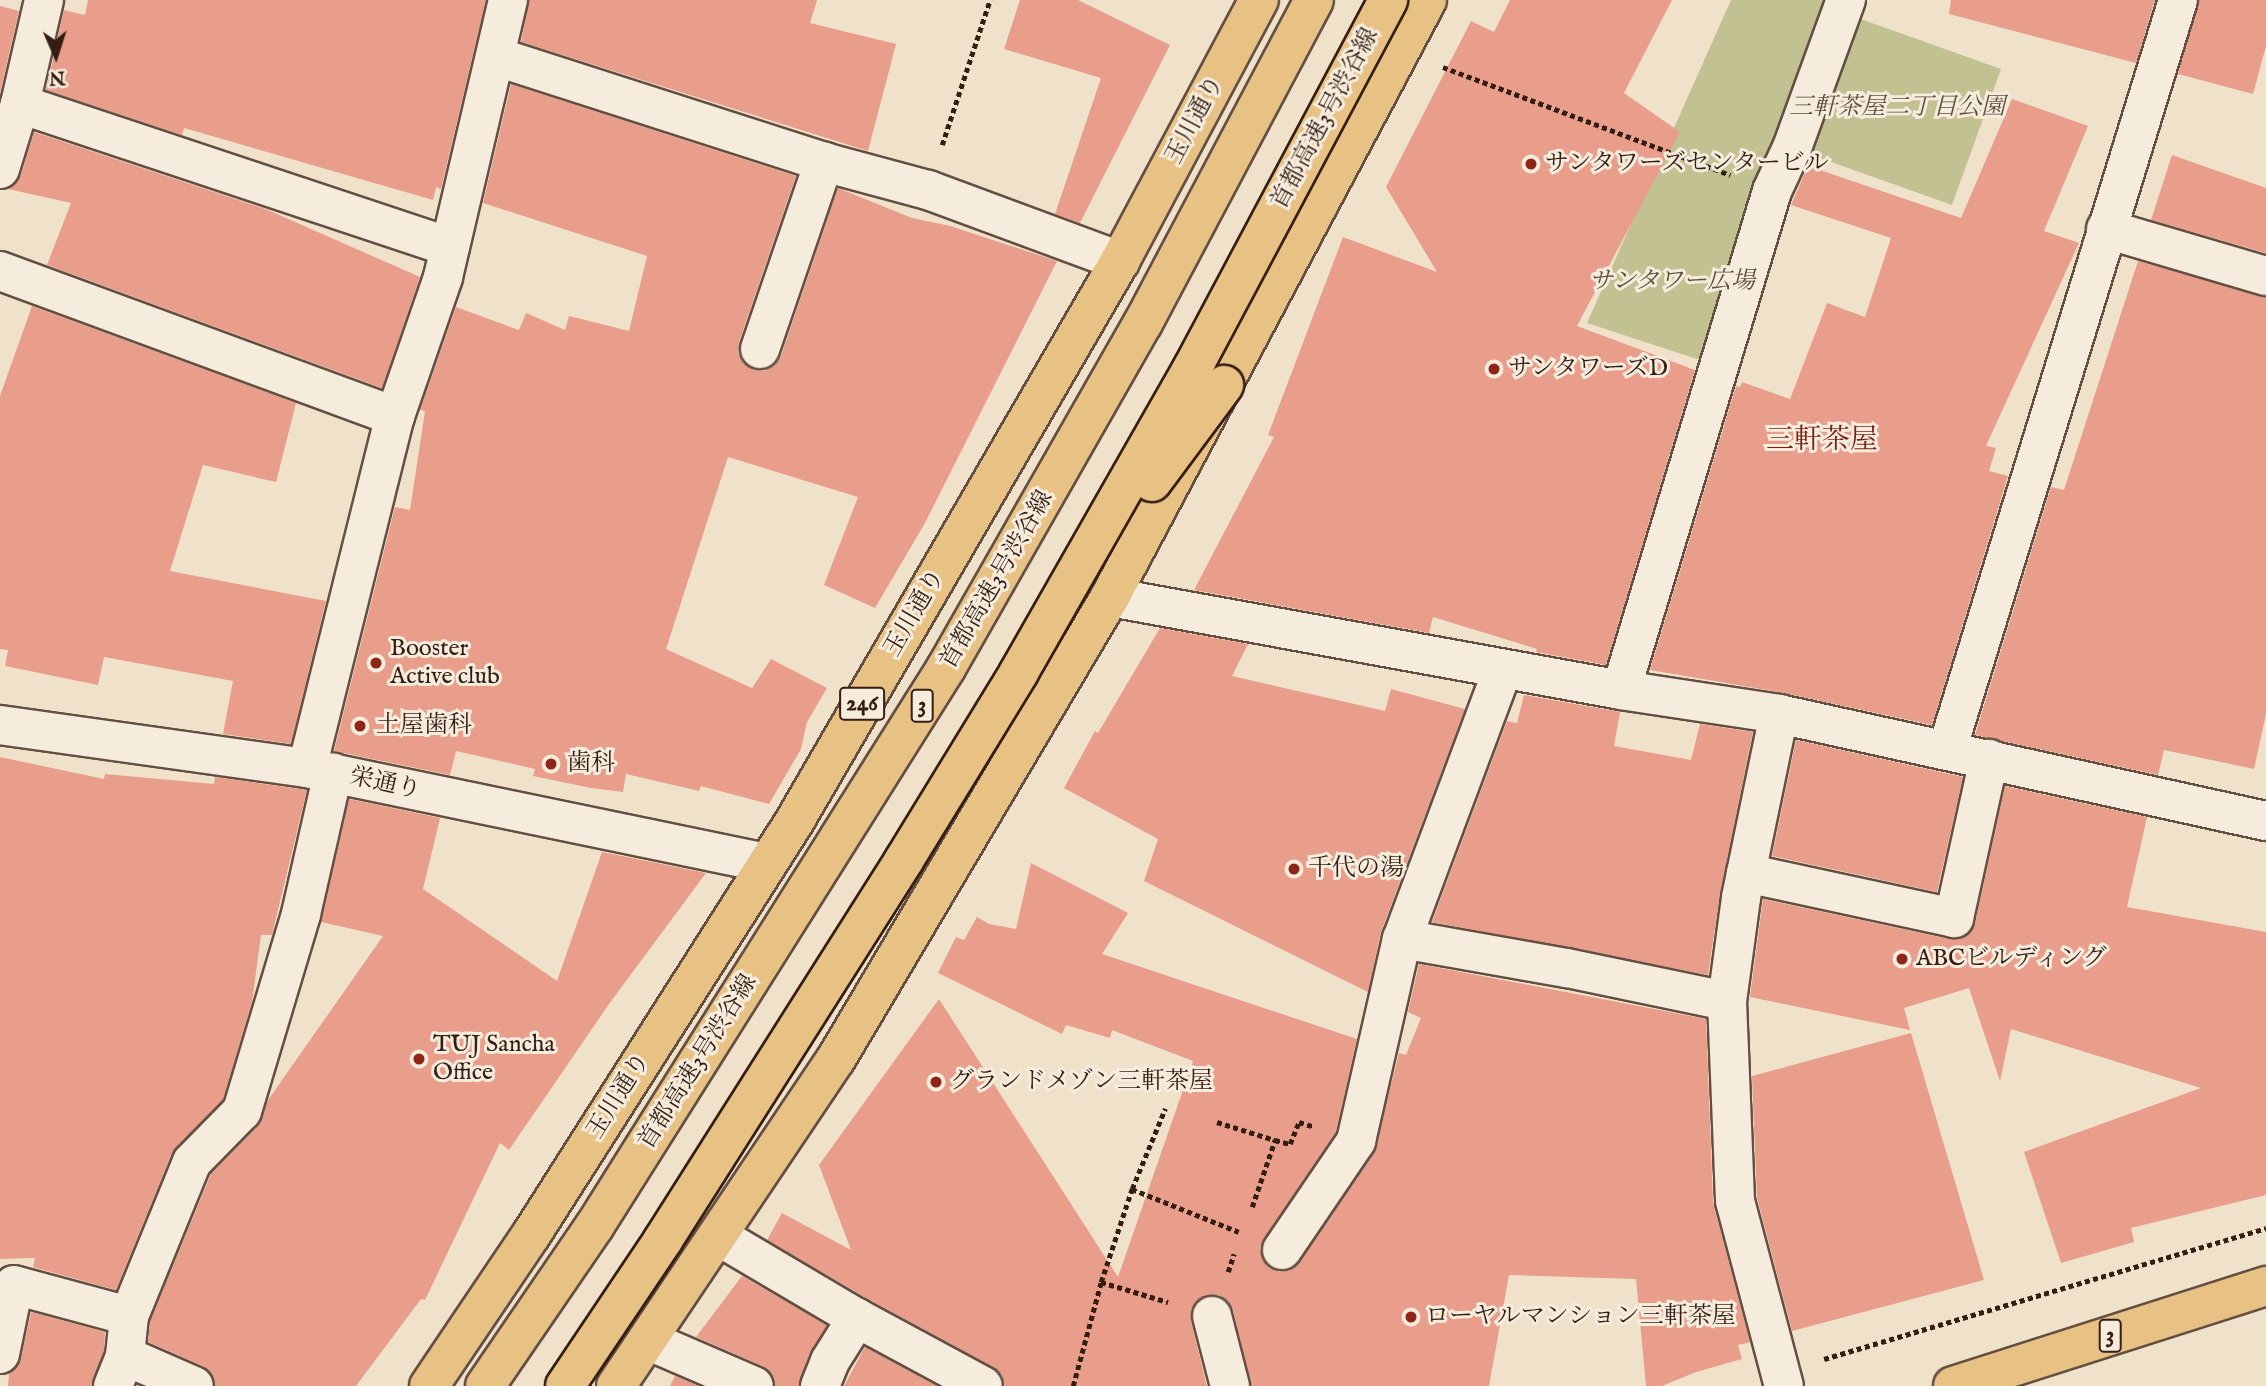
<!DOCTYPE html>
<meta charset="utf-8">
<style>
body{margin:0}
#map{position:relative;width:2266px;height:1386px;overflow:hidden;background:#f0e2ca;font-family:"IM FELL English","Noto Serif JP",serif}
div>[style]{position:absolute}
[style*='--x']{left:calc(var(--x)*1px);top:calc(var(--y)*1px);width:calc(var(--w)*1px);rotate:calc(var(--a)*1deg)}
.green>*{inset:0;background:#c1c191}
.building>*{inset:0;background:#e89e8a}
.path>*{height:4.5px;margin-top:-2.25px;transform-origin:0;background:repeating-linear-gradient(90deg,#341e14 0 5px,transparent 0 8.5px)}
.roads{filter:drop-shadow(2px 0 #634f42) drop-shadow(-2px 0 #634f42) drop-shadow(0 2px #634f42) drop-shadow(0 -2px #634f42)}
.minor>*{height:38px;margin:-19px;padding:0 19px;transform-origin:19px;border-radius:19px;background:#f5ecdd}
.major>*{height:38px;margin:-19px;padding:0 19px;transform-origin:19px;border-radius:19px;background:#e8c185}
.highway>*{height:38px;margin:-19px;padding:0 19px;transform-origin:19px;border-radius:19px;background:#e8c185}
.bridges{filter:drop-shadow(2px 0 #341e14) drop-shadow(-2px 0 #341e14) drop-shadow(0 2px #341e14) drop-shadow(0 -2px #341e14)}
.highway-bridge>*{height:38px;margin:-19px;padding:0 19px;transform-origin:19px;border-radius:19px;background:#e8c185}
.dots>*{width:19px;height:19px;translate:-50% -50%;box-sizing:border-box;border:4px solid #f5ecdd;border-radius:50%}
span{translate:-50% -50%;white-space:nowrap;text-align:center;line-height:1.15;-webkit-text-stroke:6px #f5ecdd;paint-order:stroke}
.shield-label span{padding:2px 5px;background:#f5ecdd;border:2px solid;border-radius:5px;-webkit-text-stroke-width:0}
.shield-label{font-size:23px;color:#341e14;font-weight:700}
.park-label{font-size:24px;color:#5e4f3a;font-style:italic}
.street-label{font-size:24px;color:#341e14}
.poi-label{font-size:24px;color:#341e14}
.left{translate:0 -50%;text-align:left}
.quarter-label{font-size:28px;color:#7a1f14}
.north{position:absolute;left:21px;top:21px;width:70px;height:70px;-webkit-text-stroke:5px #f5ecdd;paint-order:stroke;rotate:177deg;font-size:19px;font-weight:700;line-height:28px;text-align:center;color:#341e14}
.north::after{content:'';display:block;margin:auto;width:24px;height:32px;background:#341e14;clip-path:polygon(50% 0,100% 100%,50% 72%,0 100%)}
</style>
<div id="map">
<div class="green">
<div style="clip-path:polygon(1731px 0,1845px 0,1841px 12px,2001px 69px,1952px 205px,1792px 148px,1706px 362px,1587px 323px)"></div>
</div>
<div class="building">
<div style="clip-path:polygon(88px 0,486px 0,441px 189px,436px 187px,433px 200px,184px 128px,182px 135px,46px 90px,64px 10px,85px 15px)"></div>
<div style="clip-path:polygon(529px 0,817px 0,810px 23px,896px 44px,868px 151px,521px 42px)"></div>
<div style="clip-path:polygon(1020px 0,1078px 0,1170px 45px,1080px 223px,1055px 214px,1101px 78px,1004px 49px)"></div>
<div style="clip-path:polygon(1510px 0,1672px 0,1624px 93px,1680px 132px,1577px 326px,1695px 370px,1606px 665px,1536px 652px,1537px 649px,1433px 617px,1429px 633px,1194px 590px,1274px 437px,1268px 435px,1343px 237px,1437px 272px,1386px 187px,1471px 21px,1494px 32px)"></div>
<div style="clip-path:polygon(1951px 0,2155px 0,2136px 63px,1949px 14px)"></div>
<div style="clip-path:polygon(2199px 0,2266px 0,2266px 46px,2253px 94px,2178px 74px)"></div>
<div style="clip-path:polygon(0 6px,19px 11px,0 93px)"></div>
<div style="clip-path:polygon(511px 84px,796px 176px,739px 342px,738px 353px,743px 363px,754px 370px,764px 371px,774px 366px,781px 356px,838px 188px,912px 218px,950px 226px,1057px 261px,925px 523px,875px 608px,824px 585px,858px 497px,728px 457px,666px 649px,752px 688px,771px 659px,827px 688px,807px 722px,801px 749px,769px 804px,701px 786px,699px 791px,626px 774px,623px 792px,591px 788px,533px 776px,535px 769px,456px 751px,450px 775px,334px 751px,395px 507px,410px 510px,425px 411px,420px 410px,456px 307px,519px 330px,526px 313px,565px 330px,569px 316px,629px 331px,647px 256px,483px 203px)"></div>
<div style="clip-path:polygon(2012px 99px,2088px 126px,2044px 231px,2079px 243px,1986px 446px,1996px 448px,1989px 471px,2008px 476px,1932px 725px,1784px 693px,1650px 670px,1736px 386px,1740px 387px,1742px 382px,1790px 399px,1827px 303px,1865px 317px,1891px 238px,1791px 205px,1808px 166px,1961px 218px)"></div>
<div style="clip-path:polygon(34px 132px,268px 210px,420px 277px,382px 388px,47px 265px,71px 203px,8px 189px,21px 175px)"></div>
<div style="clip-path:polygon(2172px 155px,2266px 188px,2266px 253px,2151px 220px)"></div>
<div style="clip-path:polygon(2138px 261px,2266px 297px,2266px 714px,2254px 769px,2164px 750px,2158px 775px,1975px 735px,2051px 487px,2064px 490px)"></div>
<div style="clip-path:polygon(32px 306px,296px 403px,276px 482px,203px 465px,170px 571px,326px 601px,291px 744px,223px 734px,233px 681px,104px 657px,98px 685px,5px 666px,8px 650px,0 649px,0 396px)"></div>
<div style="clip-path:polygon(1160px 628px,1248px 644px,1232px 676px,1385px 711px,1391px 689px,1465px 709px,1381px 932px,1368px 992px,1144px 881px,1158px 839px,1064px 788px,1095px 731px,1098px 733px)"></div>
<div style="clip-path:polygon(1524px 695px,1620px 712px,1614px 746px,1691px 760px,1700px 724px,1753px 732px,1720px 894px,1708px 975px,1432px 922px,1507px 721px,1517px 723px)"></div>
<div style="clip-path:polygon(1796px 740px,1963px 777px,1937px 892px,1772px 856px)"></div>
<div style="clip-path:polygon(0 757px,104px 779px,105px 774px,214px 784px,215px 777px,307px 790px,272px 935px,261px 935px,252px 1002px,223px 1100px,172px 1153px,116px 1290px,33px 1267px,35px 1258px,0 1259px)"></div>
<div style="clip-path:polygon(2005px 786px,2147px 817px,2127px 907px,2266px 932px,2266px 1195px,2131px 1228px,2134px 1242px,2061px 1263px,2024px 1152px,2201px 1088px,2011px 1029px,2000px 1081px,1969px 988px,1904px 1008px,1910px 1030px,1750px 997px,1763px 899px,1949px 939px,1960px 939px,1970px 933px,1975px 923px)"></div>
<div style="clip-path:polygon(349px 799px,440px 818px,423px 889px,557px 981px,602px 852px,706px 873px,609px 1004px,509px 1150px,500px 1143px,425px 1300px,421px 1299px,356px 1386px,215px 1386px,212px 1374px,203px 1366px,148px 1342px,150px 1321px,211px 1174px,258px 1126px,268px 1100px,383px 936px,321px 922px)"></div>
<div style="clip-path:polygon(1031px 863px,1128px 913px,1102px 954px,1357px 1039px,1336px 1132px,1264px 1238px,1260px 1248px,1263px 1260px,1269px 1268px,1280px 1272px,1291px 1270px,1300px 1262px,1374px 1153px,1399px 1053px,1406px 1055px,1421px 1018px,1408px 1012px,1419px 964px,1706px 1019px,1713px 1202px,1750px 1342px,1738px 1345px,1742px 1359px,1696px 1372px,1662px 1386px,1646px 1386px,1636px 1279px,1509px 1275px,1489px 1386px,1251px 1386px,1233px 1310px,1228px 1301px,1219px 1295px,1207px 1295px,1196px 1301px,1191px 1309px,1191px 1321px,1207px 1386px,1005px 1386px,1002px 1375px,993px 1367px,868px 1299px,767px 1240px,782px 1213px,851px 1250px,819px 1165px,939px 999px,1118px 1277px,1193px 1061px,1112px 1030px,1110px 1038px,1066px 1025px,1062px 1034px,938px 973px,956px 937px,964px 940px,977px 917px,989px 924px,1016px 929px)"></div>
<div style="clip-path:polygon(1911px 1033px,1984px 1280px,1792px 1331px,1757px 1198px,1752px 1076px)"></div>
<div style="clip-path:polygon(742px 1276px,827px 1325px,810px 1353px,799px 1386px,775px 1386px,772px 1374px,763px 1366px,696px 1337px)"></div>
<div style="clip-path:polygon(31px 1312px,105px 1332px,104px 1351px,92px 1386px,8px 1386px,9px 1373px,21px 1358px)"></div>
<div style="clip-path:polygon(865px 1347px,937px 1386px,844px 1386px)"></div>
<div style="clip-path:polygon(675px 1376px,699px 1386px,670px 1386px)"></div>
</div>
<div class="path">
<div style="--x:1443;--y:67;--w:307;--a:20.6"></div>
<div style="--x:942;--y:145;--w:153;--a:-71.7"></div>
<div style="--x:1217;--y:1122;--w:61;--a:17.2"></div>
<div style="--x:1132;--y:1189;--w:115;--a:21.9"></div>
<div style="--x:1252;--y:1207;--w:71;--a:-71.1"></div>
<div style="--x:1275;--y:1140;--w:16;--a:15"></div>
<div style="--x:1290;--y:1144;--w:24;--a:-68"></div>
<div style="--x:1299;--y:1122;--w:14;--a:17"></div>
<div style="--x:1228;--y:1272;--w:19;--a:-72"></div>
<div style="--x:1101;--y:1282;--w:70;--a:16.6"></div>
<div style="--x:1824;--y:1359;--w:461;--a:-16.5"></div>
<div style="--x:1073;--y:1386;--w:108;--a:-74.9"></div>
<div style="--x:1101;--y:1282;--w:98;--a:-71.6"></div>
<div style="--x:1132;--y:1189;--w:87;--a:-67.6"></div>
</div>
<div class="roads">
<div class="minor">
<div style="--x:497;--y:57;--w:343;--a:17.8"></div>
<div style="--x:824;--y:162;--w:108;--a:15.1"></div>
<div style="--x:928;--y:190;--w:205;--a:20.3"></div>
<div style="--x:20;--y:104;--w:453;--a:18.4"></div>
<div style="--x:0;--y:169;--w:68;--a:-72.9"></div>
<div style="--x:20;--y:104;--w:107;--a:-77"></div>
<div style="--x:2106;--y:229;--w:167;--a:16.4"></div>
<div style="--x:0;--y:271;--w:421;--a:20.2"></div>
<div style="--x:760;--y:349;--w:198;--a:-71.1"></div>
<div style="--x:1110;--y:597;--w:519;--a:10.31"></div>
<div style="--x:1621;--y:690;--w:160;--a:8.6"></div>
<div style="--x:1779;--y:714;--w:499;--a:12.4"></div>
<div style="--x:1621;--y:690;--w:521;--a:-73.16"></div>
<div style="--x:1772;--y:191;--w:47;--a:-65.1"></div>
<div style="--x:1792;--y:148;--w:158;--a:-70"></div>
<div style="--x:1779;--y:714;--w:188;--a:101.7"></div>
<div style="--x:1741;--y:898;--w:104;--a:97.7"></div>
<div style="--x:1727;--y:1001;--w:200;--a:87.7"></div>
<div style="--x:1735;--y:1201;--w:191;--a:75.2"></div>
<div style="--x:0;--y:725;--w:310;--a:8"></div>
<div style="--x:307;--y:768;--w:469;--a:11.7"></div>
<div style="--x:1947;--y:750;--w:785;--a:-72.88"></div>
<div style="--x:307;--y:768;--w:363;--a:-76"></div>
<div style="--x:395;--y:416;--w:147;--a:-70.9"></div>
<div style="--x:443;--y:277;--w:285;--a:-76.8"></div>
<div style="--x:1746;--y:873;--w:213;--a:12.2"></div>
<div style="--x:1954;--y:918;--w:163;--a:-77.6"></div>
<div style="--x:1402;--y:939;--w:168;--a:10"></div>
<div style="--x:1567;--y:968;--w:163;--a:11.7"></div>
<div style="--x:730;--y:1243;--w:147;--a:30.6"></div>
<div style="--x:857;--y:1318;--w:143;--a:28.4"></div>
<div style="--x:1282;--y:1250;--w:132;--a:-55.8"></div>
<div style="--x:1356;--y:1141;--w:207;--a:-77.2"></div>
<div style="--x:1402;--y:939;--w:288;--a:-69.5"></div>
<div style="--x:1212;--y:1316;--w:72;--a:75.6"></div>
<div style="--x:661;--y:1346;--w:101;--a:23.3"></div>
<div style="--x:0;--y:1354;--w:70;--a:-78.5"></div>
<div style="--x:14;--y:1285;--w:119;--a:15.1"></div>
<div style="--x:125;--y:1356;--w:75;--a:23.5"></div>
<div style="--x:113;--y:1386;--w:32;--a:-68"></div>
<div style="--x:125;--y:1356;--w:40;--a:-84.3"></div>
<div style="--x:129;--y:1316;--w:166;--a:-67.8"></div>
<div style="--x:192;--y:1162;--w:71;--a:-45.6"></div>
<div style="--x:242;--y:1111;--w:206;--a:-73.3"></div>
<div style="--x:301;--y:914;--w:145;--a:-77.2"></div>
<div style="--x:820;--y:1386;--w:27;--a:-68"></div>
<div style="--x:830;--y:1361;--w:51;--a:-57.9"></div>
</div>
<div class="major">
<div style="--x:1953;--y:1386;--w:329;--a:-17.7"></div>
</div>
<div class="highway">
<div style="--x:429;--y:1386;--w:182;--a:-56"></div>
<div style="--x:531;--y:1235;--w:495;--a:-57.5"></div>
<div style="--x:797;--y:817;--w:643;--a:-59.85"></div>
<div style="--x:1120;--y:261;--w:296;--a:-62"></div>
<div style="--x:485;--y:1386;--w:193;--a:-55.6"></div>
<div style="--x:594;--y:1227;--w:661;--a:-57.8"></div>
<div style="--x:946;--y:668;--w:397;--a:-60.3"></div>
<div style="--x:1143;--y:323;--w:365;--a:-62.1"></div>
<div style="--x:616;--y:1386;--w:394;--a:-56.1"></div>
<div style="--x:836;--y:1059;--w:537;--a:-59.33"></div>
<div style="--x:1110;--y:597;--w:676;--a:-62.03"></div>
</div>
</div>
<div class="bridges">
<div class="highway-bridge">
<div style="--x:1152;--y:482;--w:121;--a:-53.4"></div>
<div style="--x:565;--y:1386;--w:176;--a:-56.1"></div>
<div style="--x:663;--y:1240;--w:450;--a:-57.6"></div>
<div style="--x:904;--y:860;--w:220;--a:-58.5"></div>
<div style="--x:1019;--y:672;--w:349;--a:-60.3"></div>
<div style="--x:1192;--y:369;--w:418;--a:-62"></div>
</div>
</div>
<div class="dots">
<div style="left:1531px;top:164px;background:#8f2418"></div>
<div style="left:1494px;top:369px;background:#8f2418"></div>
<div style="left:376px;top:663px;background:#8f2418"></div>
<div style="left:360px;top:726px;background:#8f2418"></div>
<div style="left:551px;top:764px;background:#8f2418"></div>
<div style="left:1294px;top:869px;background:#8f2418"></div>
<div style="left:1902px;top:959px;background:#8f2418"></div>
<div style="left:419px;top:1059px;background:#8f2418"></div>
<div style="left:936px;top:1082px;background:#8f2418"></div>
<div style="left:1411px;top:1317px;background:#8f2418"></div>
</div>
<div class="shield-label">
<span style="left:862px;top:704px">246</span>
<span style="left:922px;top:706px">3</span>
<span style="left:2110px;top:1336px">3</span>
</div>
<div class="park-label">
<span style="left:1897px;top:108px">三軒茶屋二丁目公園</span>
<span style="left:1672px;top:282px">サンタワー広場</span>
</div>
<div class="street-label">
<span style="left:1325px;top:119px;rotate:-62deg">首都高速3号渋谷線</span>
<span style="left:1195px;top:120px;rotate:-62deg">玉川通り</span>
<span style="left:997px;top:580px;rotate:-60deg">首都高速3号渋谷線</span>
<span style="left:915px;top:613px;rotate:-60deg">玉川通り</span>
<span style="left:385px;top:784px;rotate:12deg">栄通り</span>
<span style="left:698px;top:1062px;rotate:-58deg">首都高速3号渋谷線</span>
<span style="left:619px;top:1096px;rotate:-58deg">玉川通り</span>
</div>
<div class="poi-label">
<span class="left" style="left:1545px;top:164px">サンタワーズセンタービル</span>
<span class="left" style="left:1508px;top:369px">サンタワーズD</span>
<span class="left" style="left:390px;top:663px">Booster<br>Active club</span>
<span class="left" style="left:376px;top:726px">土屋歯科</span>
<span class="left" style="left:567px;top:764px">歯科</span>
<span class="left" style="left:1308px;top:869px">千代の湯</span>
<span class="left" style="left:1916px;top:959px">ABCビルディング</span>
<span class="left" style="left:433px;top:1059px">TUJ Sancha<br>Office</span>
<span class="left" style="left:950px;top:1082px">グランドメゾン三軒茶屋</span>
<span class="left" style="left:1425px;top:1317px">ローヤルマンション三軒茶屋</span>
</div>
<div class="quarter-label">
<span style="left:1822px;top:441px">三軒茶屋</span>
</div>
<div class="north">N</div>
</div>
